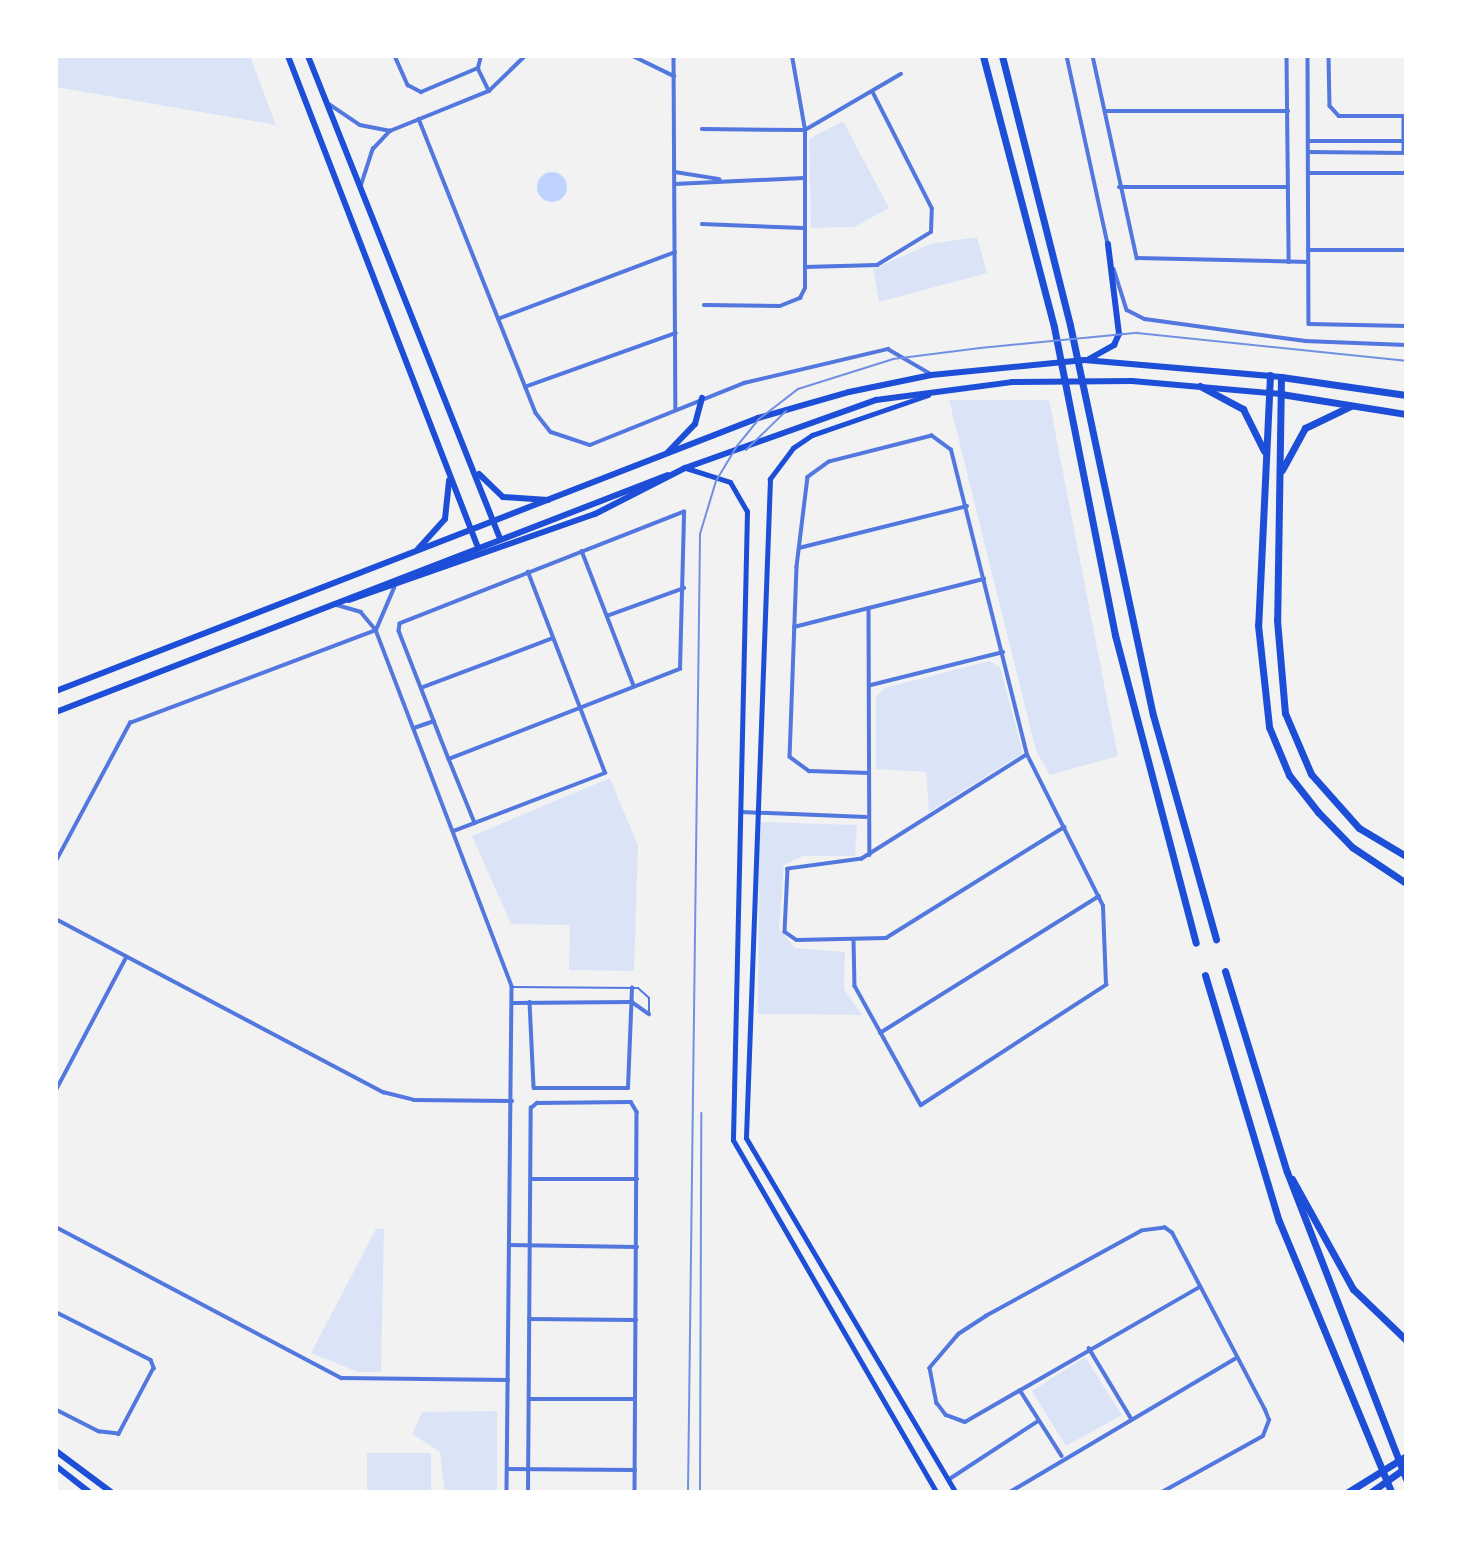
<!DOCTYPE html>
<style>
body{margin:0}
#map{position:relative;width:1462px;height:1548px;overflow:hidden;background:#f2f2f2;font-family:"Titillium Web",sans-serif}
div>[style]{position:absolute}
[style*='--x']{left:calc(var(--x)*1px);top:calc(var(--y)*1px);width:calc(var(--w)*1px);rotate:calc(var(--a)*1deg)}
.green>*{inset:0;background:#dbe4f7}
.water>*{inset:0;background:#bfd3fe}
.round{border-radius:50%}
.service>*{height:2px;margin:-1px;padding:0 1px;transform-origin:1px;border-radius:1px;background:#5277de}
.minor>*{height:3.5px;margin:-1.75px;padding:0 1.75px;transform-origin:1.75px;border-radius:1.75px;background:#5277de}
.secondary>*{height:5px;margin:-2.5px;padding:0 2.5px;transform-origin:2.5px;border-radius:2.5px;background:#1d4ed8}
.primary>*{height:6px;margin:-3px;padding:0 3px;transform-origin:3px;border-radius:3px;background:#1d4ed8}
.motorway>*{height:7px;margin:-3.5px;padding:0 3.5px;transform-origin:3.5px;border-radius:3.5px;background:#1d4ed8}
.tram>*{height:2px;margin:-1px;padding:0 1px;transform-origin:1px;border-radius:1px;background:#7290e2}
span{translate:-50% -50%;white-space:nowrap;text-align:center;line-height:1.15;-webkit-text-stroke:7px #fff;paint-order:stroke}
.frame{position:absolute;inset:0;border:58px solid #fff;pointer-events:none}
</style>
<div id="map">
<div class="green">
<div style="clip-path:polygon(56px 56px,250px 56px,276px 125px,56px 87px)"></div>
<div style="clip-path:polygon(843px 121px,889px 208px,854px 227px,811px 228px,809px 139px)"></div>
<div style="clip-path:polygon(977px 237px,987px 273px,879px 302px,873px 269px,930px 244px)"></div>
<div style="clip-path:polygon(949px 400px,1049px 400px,1118px 756px,1050px 775px,1036px 751px)"></div>
<div style="clip-path:polygon(989px 661px,1000px 667px,1023px 753px,929px 812px,926px 772px,876px 769px,876px 696px,885px 688px)"></div>
<div style="clip-path:polygon(610px 778px,638px 846px,634px 971px,569px 970px,570px 925px,511px 924px,472px 836px)"></div>
<div style="clip-path:polygon(759px 822px,857px 825px,855px 856px,803px 856px,784px 865px,779px 929px,795px 948px,845px 952px,844px 989px,862px 1015px,758px 1014px)"></div>
<div style="clip-path:polygon(376px 1229px,384px 1229px,381px 1372px,358px 1372px,311px 1353px)"></div>
<div style="clip-path:polygon(1085px 1357px,1122px 1415px,1066px 1446px,1032px 1391px)"></div>
<div style="clip-path:polygon(497px 1411px,497px 1492px,445px 1492px,440px 1452px,412px 1434px,422px 1412px)"></div>
<div style="clip-path:polygon(367px 1453px,431px 1453px,431px 1492px,367px 1492px)"></div>
</div>
<div class="water">
<div class="round" style="left:537px;top:172px;width:30px;height:30px"></div>
</div>
<div class="service">
<div style="--x:513;--y:987;--w:125;--a:0.5"></div>
<div style="--x:638;--y:988;--w:15;--a:42"></div>
<div style="--x:649;--y:998;--w:15;--a:90"></div>
</div>
<div class="minor">
<div style="--x:395;--y:56;--w:32;--a:66"></div>
<div style="--x:408;--y:85;--w:15;--a:28"></div>
<div style="--x:421;--y:92;--w:62;--a:-22.8"></div>
<div style="--x:633;--y:56;--w:46;--a:26"></div>
<div style="--x:674;--y:56;--w:353;--a:89.7"></div>
<div style="--x:1067;--y:56;--w:192;--a:77.7"></div>
<div style="--x:1093;--y:56;--w:207;--a:77.7"></div>
<div style="--x:1137;--y:258;--w:171;--a:1.3"></div>
<div style="--x:1287;--y:56;--w:206;--a:89.4"></div>
<div style="--x:1308;--y:56;--w:268;--a:89.8"></div>
<div style="--x:1309;--y:324;--w:97;--a:1.2"></div>
<div style="--x:1329;--y:56;--w:50;--a:88.9"></div>
<div style="--x:1330;--y:106;--w:13;--a:48"></div>
<div style="--x:1339;--y:116;--w:67;--a:0"></div>
<div style="--x:478;--y:68;--w:25;--a:64"></div>
<div style="--x:478;--y:68;--w:12;--a:-76"></div>
<div style="--x:329;--y:104;--w:37;--a:34"></div>
<div style="--x:360;--y:125;--w:31;--a:11"></div>
<div style="--x:1105;--y:111;--w:183;--a:0"></div>
<div style="--x:1404;--y:116;--w:36;--a:90"></div>
<div style="--x:419;--y:119;--w:316;--a:68.3"></div>
<div style="--x:536;--y:413;--w:24;--a:52"></div>
<div style="--x:551;--y:432;--w:41;--a:18.4"></div>
<div style="--x:590;--y:445;--w:166;--a:-21.9"></div>
<div style="--x:744;--y:383;--w:148;--a:-13.3"></div>
<div style="--x:888;--y:349;--w:50;--a:30.2"></div>
<div style="--x:702;--y:129;--w:103;--a:0.6"></div>
<div style="--x:805;--y:130;--w:111;--a:-30.3"></div>
<div style="--x:1308;--y:141;--w:98;--a:0"></div>
<div style="--x:1308;--y:152;--w:98;--a:0.6"></div>
<div style="--x:675;--y:172;--w:45;--a:9"></div>
<div style="--x:1308;--y:173;--w:98;--a:0"></div>
<div style="--x:675;--y:184;--w:129;--a:-2.7"></div>
<div style="--x:361;--y:185;--w:38;--a:-72"></div>
<div style="--x:373;--y:149;--w:25;--a:-47"></div>
<div style="--x:390;--y:131;--w:107;--a:-22"></div>
<div style="--x:489;--y:91;--w:50;--a:-44.2"></div>
<div style="--x:1119;--y:187;--w:169;--a:0"></div>
<div style="--x:702;--y:224;--w:101;--a:2.3"></div>
<div style="--x:1308;--y:250;--w:98;--a:0"></div>
<div style="--x:805;--y:267;--w:72;--a:-1.6"></div>
<div style="--x:877;--y:265;--w:63;--a:-31.4"></div>
<div style="--x:931;--y:232;--w:23;--a:-88"></div>
<div style="--x:932;--y:209;--w:130;--a:-117"></div>
<div style="--x:1114;--y:269;--w:43;--a:72.4"></div>
<div style="--x:1127;--y:310;--w:20;--a:27"></div>
<div style="--x:1145;--y:319;--w:162;--a:7.8"></div>
<div style="--x:1305;--y:341;--w:101;--a:2.3"></div>
<div style="--x:704;--y:305;--w:76;--a:0.8"></div>
<div style="--x:780;--y:306;--w:22;--a:-22"></div>
<div style="--x:800;--y:298;--w:11;--a:-63"></div>
<div style="--x:805;--y:288;--w:158;--a:-90"></div>
<div style="--x:805;--y:130;--w:75;--a:-100"></div>
<div style="--x:498;--y:319;--w:189;--a:-20.7"></div>
<div style="--x:525;--y:387;--w:160;--a:-19.7"></div>
<div style="--x:799;--y:548;--w:173;--a:-14"></div>
<div style="--x:582;--y:551;--w:145;--a:68.9"></div>
<div style="--x:337;--y:605;--w:25;--a:16"></div>
<div style="--x:361;--y:612;--w:23;--a:50"></div>
<div style="--x:376;--y:630;--w:382;--a:69.1"></div>
<div style="--x:512;--y:987;--w:505;--a:90.57"></div>
<div style="--x:869;--y:608;--w:247;--a:89.8"></div>
<div style="--x:607;--y:616;--w:82;--a:-20"></div>
<div style="--x:794;--y:627;--w:196;--a:-14.2"></div>
<div style="--x:376;--y:630;--w:46;--a:-66.8"></div>
<div style="--x:871;--y:685;--w:136;--a:-14"></div>
<div style="--x:421;--y:688;--w:141;--a:-20.7"></div>
<div style="--x:414;--y:728;--w:21;--a:-19"></div>
<div style="--x:1027;--y:755;--w:195;--a:147.8"></div>
<div style="--x:862;--y:859;--w:75;--a:172.3"></div>
<div style="--x:788;--y:869;--w:63;--a:92.7"></div>
<div style="--x:785;--y:932;--w:14;--a:34"></div>
<div style="--x:797;--y:940;--w:89;--a:-1.3"></div>
<div style="--x:886;--y:938;--w:210;--a:-31.9"></div>
<div style="--x:449;--y:759;--w:248;--a:-21.3"></div>
<div style="--x:680;--y:669;--w:157;--a:-88.5"></div>
<div style="--x:684;--y:512;--w:305;--a:158.5"></div>
<div style="--x:400;--y:624;--w:7;--a:98"></div>
<div style="--x:399;--y:631;--w:97;--a:68.7"></div>
<div style="--x:434;--y:721;--w:41;--a:68.5"></div>
<div style="--x:449;--y:759;--w:69;--a:67.9"></div>
<div style="--x:741;--y:812;--w:125;--a:2.3"></div>
<div style="--x:454;--y:831;--w:162;--a:-21"></div>
<div style="--x:605;--y:773;--w:215;--a:-111"></div>
<div style="--x:56;--y:861;--w:157;--a:-61.8"></div>
<div style="--x:130;--y:723;--w:263;--a:-20.7"></div>
<div style="--x:56;--y:919;--w:370;--a:27.9"></div>
<div style="--x:383;--y:1092;--w:32;--a:14"></div>
<div style="--x:414;--y:1100;--w:98;--a:0.6"></div>
<div style="--x:854;--y:940;--w:46;--a:88.8"></div>
<div style="--x:855;--y:986;--w:136;--a:61"></div>
<div style="--x:921;--y:1105;--w:221;--a:-33"></div>
<div style="--x:1106;--y:985;--w:79;--a:-92.2"></div>
<div style="--x:1103;--y:906;--w:169;--a:-116.7"></div>
<div style="--x:1027;--y:755;--w:314;--a:-104"></div>
<div style="--x:951;--y:450;--w:24;--a:-144"></div>
<div style="--x:932;--y:436;--w:106;--a:165.8"></div>
<div style="--x:829;--y:462;--w:26;--a:144"></div>
<div style="--x:808;--y:477;--w:91;--a:97"></div>
<div style="--x:797;--y:567;--w:190;--a:92.1"></div>
<div style="--x:790;--y:757;--w:24;--a:36"></div>
<div style="--x:809;--y:771;--w:60;--a:1.9"></div>
<div style="--x:530;--y:1002;--w:86;--a:87.3"></div>
<div style="--x:534;--y:1088;--w:94;--a:0"></div>
<div style="--x:628;--y:1088;--w:100;--a:-87.7"></div>
<div style="--x:513;--y:1003;--w:119;--a:-0.5"></div>
<div style="--x:632;--y:1002;--w:21;--a:35"></div>
<div style="--x:880;--y:1033;--w:258;--a:-32"></div>
<div style="--x:56;--y:1090;--w:149;--a:-62.1"></div>
<div style="--x:531;--y:1179;--w:106;--a:0"></div>
<div style="--x:56;--y:1227;--w:323;--a:27.9"></div>
<div style="--x:341;--y:1378;--w:167;--a:0.7"></div>
<div style="--x:509;--y:1245;--w:128;--a:0.9"></div>
<div style="--x:56;--y:1312;--w:106;--a:26.8"></div>
<div style="--x:151;--y:1360;--w:9;--a:69"></div>
<div style="--x:154;--y:1368;--w:75;--a:117.9"></div>
<div style="--x:119;--y:1434;--w:20;--a:-174"></div>
<div style="--x:99;--y:1432;--w:48;--a:-152.9"></div>
<div style="--x:529;--y:1319;--w:107;--a:0.5"></div>
<div style="--x:1089;--y:1348;--w:82;--a:59"></div>
<div style="--x:1020;--y:1390;--w:78;--a:57.5"></div>
<div style="--x:529;--y:1399;--w:106;--a:0"></div>
<div style="--x:508;--y:1469;--w:127;--a:0.5"></div>
<div style="--x:948;--y:1480;--w:108;--a:-33.2"></div>
<div style="--x:528;--y:1492;--w:384;--a:-89.6"></div>
<div style="--x:531;--y:1108;--w:8;--a:-40"></div>
<div style="--x:537;--y:1103;--w:94;--a:-0.6"></div>
<div style="--x:631;--y:1102;--w:12;--a:59"></div>
<div style="--x:637;--y:1112;--w:380;--a:90.3"></div>
<div style="--x:1010;--y:1492;--w:264;--a:-30.6"></div>
<div style="--x:1162;--y:1492;--w:115;--a:-29"></div>
<div style="--x:1263;--y:1436;--w:17;--a:-69"></div>
<div style="--x:1269;--y:1420;--w:11;--a:-112"></div>
<div style="--x:1265;--y:1410;--w:200;--a:-117.7"></div>
<div style="--x:1172;--y:1233;--w:9;--a:-144"></div>
<div style="--x:1165;--y:1228;--w:23;--a:173"></div>
<div style="--x:1142;--y:1231;--w:177;--a:151.3"></div>
<div style="--x:987;--y:1316;--w:33;--a:147"></div>
<div style="--x:959;--y:1334;--w:45;--a:130.5"></div>
<div style="--x:930;--y:1368;--w:36;--a:79"></div>
<div style="--x:937;--y:1403;--w:15;--a:53"></div>
<div style="--x:946;--y:1415;--w:20;--a:20"></div>
<div style="--x:965;--y:1422;--w:271;--a:-29.9"></div>
</div>
<div class="secondary">
<div style="--x:928;--y:395;--w:123;--a:161"></div>
<div style="--x:812;--y:435;--w:23;--a:146"></div>
<div style="--x:793;--y:448;--w:39;--a:127"></div>
<div style="--x:770;--y:479;--w:659;--a:92.09"></div>
<div style="--x:746;--y:1138;--w:411;--a:59.4"></div>
<div style="--x:686;--y:468;--w:46;--a:17.7"></div>
<div style="--x:730;--y:482;--w:34;--a:60"></div>
<div style="--x:747;--y:511;--w:629;--a:91.28"></div>
<div style="--x:733;--y:1140;--w:406;--a:60"></div>
</div>
<div class="primary">
<div style="--x:288;--y:56;--w:524;--a:68.87"></div>
<div style="--x:308;--y:56;--w:517;--a:68.3"></div>
<div style="--x:1089;--y:359;--w:29;--a:-29"></div>
<div style="--x:1114;--y:345;--w:12;--a:-66"></div>
<div style="--x:1119;--y:334;--w:91;--a:-97"></div>
<div style="--x:668;--y:452;--w:39;--a:-46"></div>
<div style="--x:695;--y:424;--w:27;--a:-75"></div>
<div style="--x:479;--y:474;--w:33;--a:44"></div>
<div style="--x:503;--y:497;--w:45;--a:3.8"></div>
<div style="--x:418;--y:549;--w:40;--a:-48"></div>
<div style="--x:445;--y:519;--w:39;--a:-84"></div>
<div style="--x:349;--y:600;--w:261;--a:-19.3"></div>
<div style="--x:595;--y:514;--w:101;--a:-27.1"></div>
<div style="--x:685;--y:468;--w:203;--a:-19.6"></div>
<div style="--x:876;--y:400;--w:137;--a:-7.5"></div>
<div style="--x:1012;--y:382;--w:120;--a:-0.5"></div>
<div style="--x:1132;--y:381;--w:150;--a:5"></div>
<div style="--x:56;--y:691;--w:753;--a:-21.25"></div>
<div style="--x:758;--y:418;--w:95;--a:-15.9"></div>
<div style="--x:849;--y:392;--w:84;--a:-11.7"></div>
<div style="--x:931;--y:375;--w:154;--a:-5.6"></div>
<div style="--x:1084;--y:360;--w:198;--a:4.9"></div>
<div style="--x:56;--y:712;--w:656;--a:-21.17"></div>
<div style="--x:56;--y:1451;--w:69;--a:36.7"></div>
<div style="--x:56;--y:1466;--w:42;--a:38.2"></div>
</div>
<div class="motorway">
<div style="--x:983;--y:56;--w:280;--a:75.3"></div>
<div style="--x:1054;--y:327;--w:314;--a:78.8"></div>
<div style="--x:1115;--y:635;--w:318;--a:75.3"></div>
<div style="--x:1002;--y:56;--w:277;--a:75.8"></div>
<div style="--x:1070;--y:325;--w:399;--a:78"></div>
<div style="--x:1153;--y:715;--w:233;--a:74.3"></div>
<div style="--x:1270;--y:375;--w:250;--a:92.7"></div>
<div style="--x:1258;--y:625;--w:103;--a:83.8"></div>
<div style="--x:1269;--y:727;--w:52;--a:67.4"></div>
<div style="--x:1289;--y:775;--w:47;--a:51.9"></div>
<div style="--x:1318;--y:812;--w:49;--a:45.8"></div>
<div style="--x:1352;--y:847;--w:65;--a:33.7"></div>
<div style="--x:1200;--y:386;--w:49;--a:28.1"></div>
<div style="--x:1243;--y:409;--w:47;--a:63.4"></div>
<div style="--x:1281;--y:394;--w:127;--a:9.1"></div>
<div style="--x:1406;--y:395;--w:126;--a:-171.8"></div>
<div style="--x:1281;--y:377;--w:243;--a:90.9"></div>
<div style="--x:1277;--y:620;--w:93;--a:85.1"></div>
<div style="--x:1285;--y:713;--w:66;--a:66.9"></div>
<div style="--x:1311;--y:774;--w:72;--a:48.4"></div>
<div style="--x:1359;--y:828;--w:55;--a:30.8"></div>
<div style="--x:1282;--y:470;--w:48;--a:-61.3"></div>
<div style="--x:1305;--y:428;--w:51;--a:-25.6"></div>
<div style="--x:1225;--y:971;--w:210;--a:72.9"></div>
<div style="--x:1287;--y:1172;--w:329;--a:68.8"></div>
<div style="--x:1205;--y:975;--w:257;--a:73.3"></div>
<div style="--x:1279;--y:1221;--w:293;--a:67.5"></div>
<div style="--x:1292;--y:1179;--w:126;--a:61"></div>
<div style="--x:1353;--y:1289;--w:74;--a:43.9"></div>
<div style="--x:1348;--y:1492;--w:68;--a:-31.8"></div>
<div style="--x:1371;--y:1492;--w:42;--a:-35.2"></div>
</div>
<div class="tram">
<div style="--x:746;--y:450;--w:56;--a:-44.3"></div>
<div style="--x:688;--y:1492;--w:958;--a:-89.28"></div>
<div style="--x:700;--y:534;--w:55;--a:-73.2"></div>
<div style="--x:716;--y:481;--w:41;--a:-59"></div>
<div style="--x:737;--y:446;--w:35;--a:-51"></div>
<div style="--x:759;--y:419;--w:49;--a:-37.6"></div>
<div style="--x:798;--y:389;--w:100;--a:-17.5"></div>
<div style="--x:893;--y:359;--w:88;--a:-7.2"></div>
<div style="--x:980;--y:348;--w:158;--a:-5.5"></div>
<div style="--x:1137;--y:333;--w:270;--a:5.9"></div>
<div style="--x:700;--y:1492;--w:379;--a:-89.8"></div>
</div>
<div class="frame"></div>
</div>
